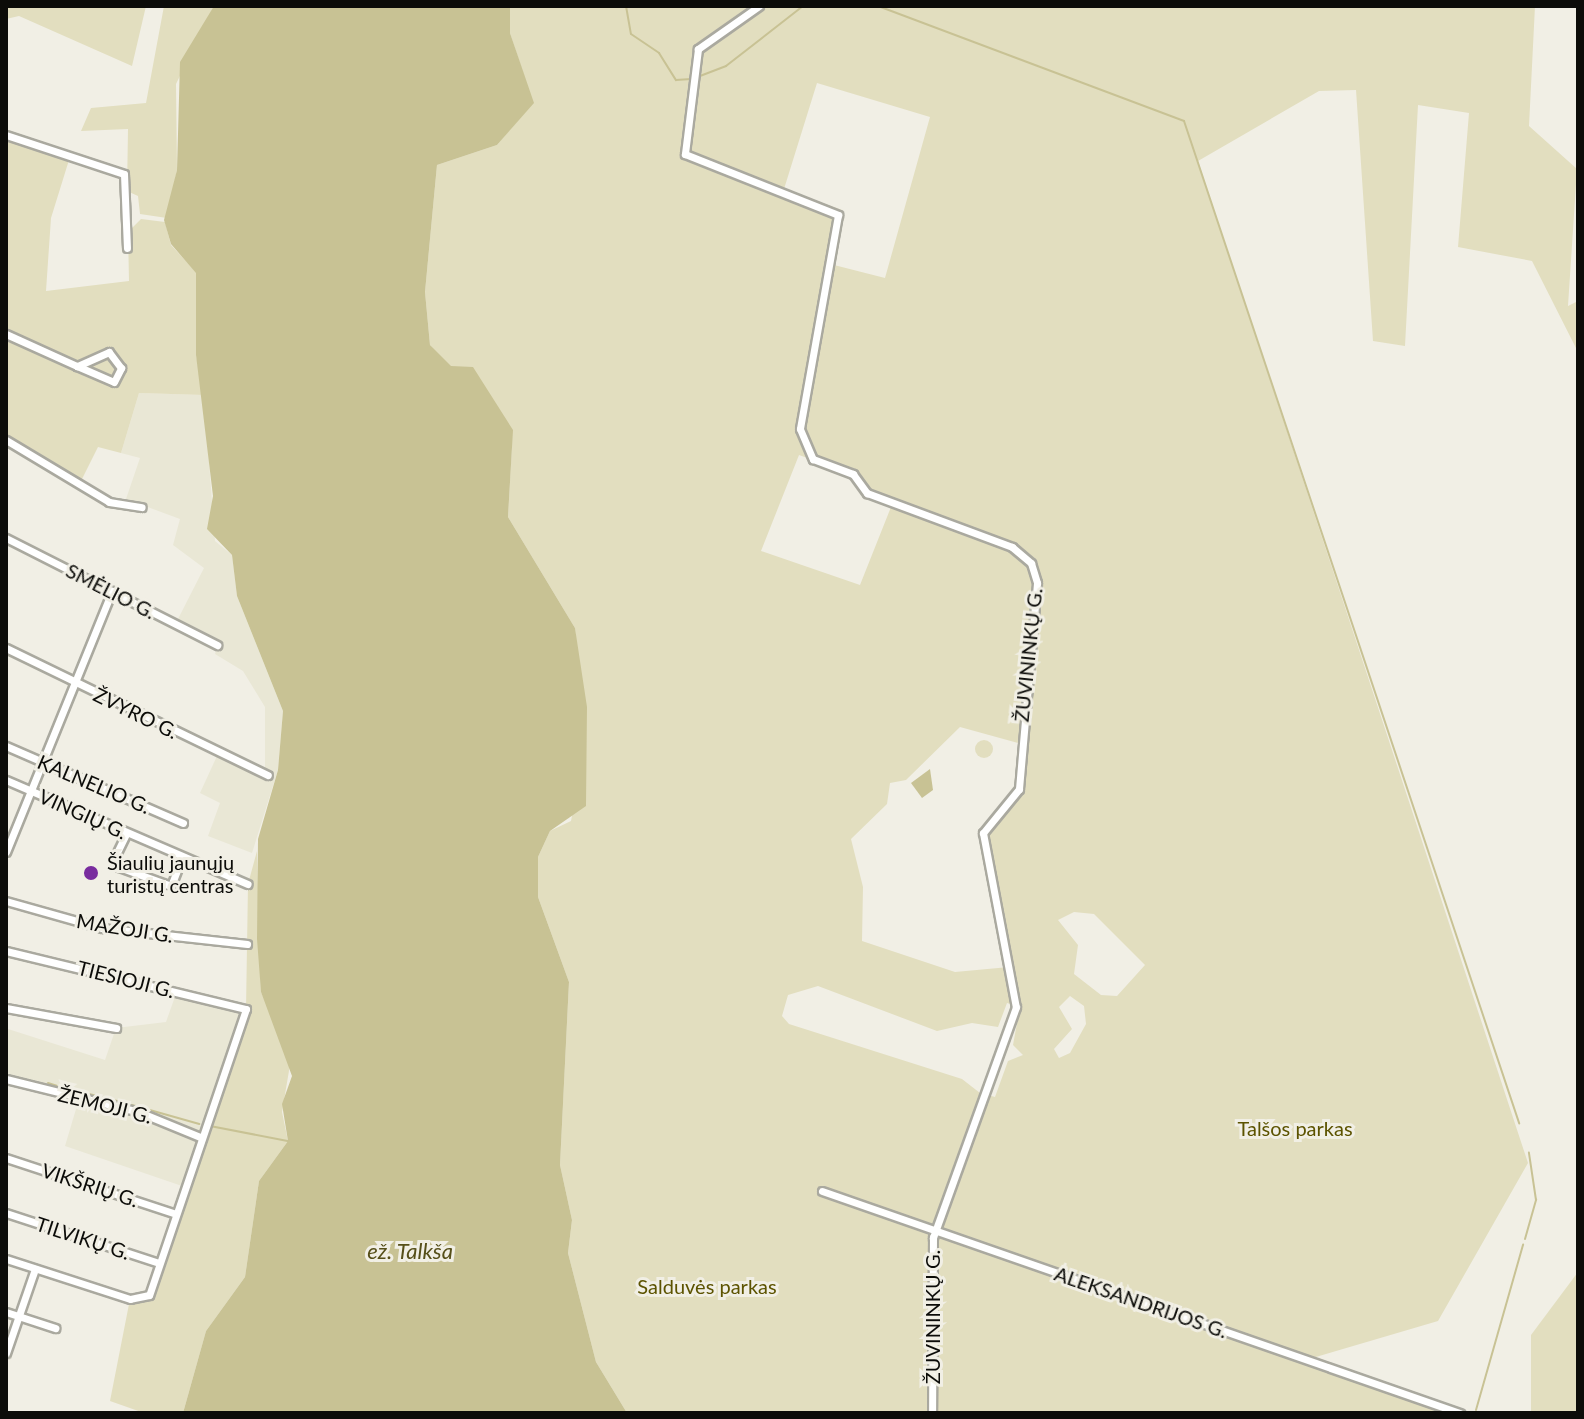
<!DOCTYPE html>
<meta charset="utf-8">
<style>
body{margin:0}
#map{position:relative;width:1584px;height:1419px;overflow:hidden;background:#f1efe5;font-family:Lato,sans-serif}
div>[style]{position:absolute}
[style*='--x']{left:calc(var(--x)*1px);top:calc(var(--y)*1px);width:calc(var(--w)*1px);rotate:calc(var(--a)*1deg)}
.built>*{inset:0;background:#e9e7d5}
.green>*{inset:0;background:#e2debf}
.round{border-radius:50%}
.water>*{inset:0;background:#c8c294}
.stream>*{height:2px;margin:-1px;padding:0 1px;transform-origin:1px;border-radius:1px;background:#c8c294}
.roads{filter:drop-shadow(2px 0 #aaa99f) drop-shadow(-2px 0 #aaa99f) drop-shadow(0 2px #aaa99f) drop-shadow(0 -2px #aaa99f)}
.street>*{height:7px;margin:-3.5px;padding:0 3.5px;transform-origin:3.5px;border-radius:3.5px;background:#fff}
.dots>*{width:22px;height:22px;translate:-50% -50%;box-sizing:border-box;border:4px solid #f1efe5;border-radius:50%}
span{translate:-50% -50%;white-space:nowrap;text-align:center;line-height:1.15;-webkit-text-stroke:6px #f1efe5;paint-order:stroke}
.street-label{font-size:20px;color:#0c0c09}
.poi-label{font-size:20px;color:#0c0c09}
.left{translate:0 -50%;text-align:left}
.park-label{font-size:20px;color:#5c5300}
.water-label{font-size:22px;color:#564f19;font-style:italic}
.frame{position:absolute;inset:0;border:8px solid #0c0c09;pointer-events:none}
</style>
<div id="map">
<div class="built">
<div style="clip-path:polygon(139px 393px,204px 395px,215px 541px,232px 555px,237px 596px,283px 711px,278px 770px,252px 853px,208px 836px,220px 803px,200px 793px,217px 756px,265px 769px,265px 707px,243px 671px,215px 654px,220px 640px,178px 619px,204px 568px,173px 545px,180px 519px,126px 499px,140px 458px,121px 453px)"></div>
<div style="clip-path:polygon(177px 991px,246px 1009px,182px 1186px,65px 1146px,79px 1099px,6px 1079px,8px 1029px,105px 1060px,116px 1028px,166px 1022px)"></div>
</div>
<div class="green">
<div style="clip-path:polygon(6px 6px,146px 6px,132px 66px,19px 16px,6px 19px)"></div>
<div style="clip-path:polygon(164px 6px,214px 6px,176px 84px,177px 170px,167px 218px,140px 214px,138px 196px,127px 191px,128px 129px,81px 131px,91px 108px,146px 103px)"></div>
<div style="clip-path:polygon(evenodd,510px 6px,1535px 6px,1529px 126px,1577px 169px,1568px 306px,1578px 301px,1578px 352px,1532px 261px,1458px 247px,1469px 113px,1418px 105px,1405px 346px,1373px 341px,1356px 90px,1319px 91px,1198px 161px,1528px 1163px,1438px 1321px,1309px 1359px,1459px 1413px,627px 1413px,596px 1362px,568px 1253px,572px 1220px,560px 1165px,569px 982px,538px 897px,538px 857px,550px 831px,571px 821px,585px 746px,575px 628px,508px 517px,512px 446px,430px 345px,425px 292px,437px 165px,497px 145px,533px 103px,510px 33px,510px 6px,817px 83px,930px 117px,885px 278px,834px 265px,842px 210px,784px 189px,817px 83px,510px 6px,799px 455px,853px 474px,867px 493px,893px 502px,860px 585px,761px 551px,799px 455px,510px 6px,960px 727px,1022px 744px,1015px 798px,983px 833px,1009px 967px,955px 972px,862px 941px,863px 887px,851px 839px,887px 804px,890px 783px,906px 780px,960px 727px,510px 6px,1074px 912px,1094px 914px,1145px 965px,1117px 996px,1101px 995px,1074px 974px,1078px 945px,1058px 920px,1074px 912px,510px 6px,818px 986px,937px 1031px,972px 1023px,998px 1027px,1007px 1003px,1020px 1007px,1013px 1045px,1023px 1055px,1008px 1061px,995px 1097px,980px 1093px,962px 1079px,789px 1024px,782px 1016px,788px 995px,818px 986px,510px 6px,1070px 996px,1084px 1006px,1086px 1024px,1070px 1053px,1059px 1058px,1054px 1049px,1072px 1029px,1059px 1007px,1070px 996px)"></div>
<div style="clip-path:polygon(6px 139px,69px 160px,51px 218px,46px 291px,129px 281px,128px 232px,141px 219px,165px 222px,171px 245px,196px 272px,196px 355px,204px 395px,139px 393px,121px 453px,98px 447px,79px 485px,6px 440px)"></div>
<div class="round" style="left:975px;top:740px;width:18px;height:18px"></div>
<div style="clip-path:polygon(257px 851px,261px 992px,291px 1059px,282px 1112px,288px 1141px,259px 1181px,245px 1277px,206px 1331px,183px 1413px,144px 1413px,110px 1401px,130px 1299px,149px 1295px,246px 1009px,248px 884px)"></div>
<div style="clip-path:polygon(1578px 1272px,1578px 1413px,1531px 1413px,1531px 1335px)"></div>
</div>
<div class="water">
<div style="clip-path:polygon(214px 6px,510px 6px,510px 33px,534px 103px,497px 145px,437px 165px,425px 292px,430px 345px,451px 366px,473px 367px,513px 430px,508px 517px,575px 628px,587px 707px,586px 806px,550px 831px,538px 857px,538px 897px,569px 982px,560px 1165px,572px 1220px,568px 1253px,596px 1362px,627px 1413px,183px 1413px,206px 1331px,245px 1277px,259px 1181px,288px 1141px,282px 1104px,292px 1076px,261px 992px,257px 939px,258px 839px,278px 770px,283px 711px,237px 596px,232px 555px,207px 529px,213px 496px,196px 355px,196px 273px,171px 244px,164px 220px,177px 170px,180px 62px)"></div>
<div style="clip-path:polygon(930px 769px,933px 790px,922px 798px,911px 783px)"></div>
</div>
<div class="stream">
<div style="--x:626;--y:6;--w:28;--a:80"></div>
<div style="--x:631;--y:34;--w:34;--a:34"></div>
<div style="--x:659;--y:53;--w:32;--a:58"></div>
<div style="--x:676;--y:80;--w:15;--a:-4"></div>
<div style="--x:878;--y:6;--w:327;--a:20.6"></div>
<div style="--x:1184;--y:121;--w:1057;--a:71.51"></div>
<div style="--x:700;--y:76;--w:28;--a:-21"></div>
<div style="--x:726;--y:66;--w:98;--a:-37.9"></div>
<div style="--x:48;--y:1083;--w:9;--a:18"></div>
<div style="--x:69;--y:1089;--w:58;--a:14"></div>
<div style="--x:132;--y:1105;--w:70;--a:15.8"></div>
<div style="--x:210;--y:1126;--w:79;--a:10.9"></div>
<div style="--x:1525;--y:1239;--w:41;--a:-74.2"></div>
<div style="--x:1536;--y:1200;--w:48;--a:-98.5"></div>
<div style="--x:1476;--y:1410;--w:172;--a:-74.1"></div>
</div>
<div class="roads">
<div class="street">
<div style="--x:759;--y:6;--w:75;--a:144.8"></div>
<div style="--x:698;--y:49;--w:106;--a:97.1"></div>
<div style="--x:685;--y:154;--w:165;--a:21.7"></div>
<div style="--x:838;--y:215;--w:217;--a:100.1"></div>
<div style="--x:800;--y:429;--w:33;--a:67"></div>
<div style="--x:813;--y:459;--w:43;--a:20.6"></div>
<div style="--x:853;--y:474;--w:24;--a:54"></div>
<div style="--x:867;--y:493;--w:155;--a:20.4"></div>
<div style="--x:1012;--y:547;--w:25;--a:40"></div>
<div style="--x:1031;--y:563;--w:21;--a:73"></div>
<div style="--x:1037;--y:583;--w:207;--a:95"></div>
<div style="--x:1019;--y:789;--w:57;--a:129.3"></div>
<div style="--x:983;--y:833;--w:177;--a:79.3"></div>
<div style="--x:1016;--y:1007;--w:245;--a:109.8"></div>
<div style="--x:933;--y:1237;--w:176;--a:90.3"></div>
<div style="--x:6;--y:135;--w:124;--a:18.3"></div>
<div style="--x:124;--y:174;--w:74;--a:87.7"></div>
<div style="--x:6;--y:334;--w:78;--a:24.3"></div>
<div style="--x:77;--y:366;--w:40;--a:23.4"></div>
<div style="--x:114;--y:382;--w:16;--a:-63"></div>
<div style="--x:121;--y:368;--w:20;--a:-127"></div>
<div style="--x:109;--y:352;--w:35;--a:156"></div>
<div style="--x:6;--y:440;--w:120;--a:31"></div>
<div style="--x:109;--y:502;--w:33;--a:9"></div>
<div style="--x:6;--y:538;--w:237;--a:26.9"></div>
<div style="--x:6;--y:648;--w:291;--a:25.9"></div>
<div style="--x:6;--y:746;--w:193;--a:23.5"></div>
<div style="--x:6;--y:780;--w:263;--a:23.3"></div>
<div style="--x:126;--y:834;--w:25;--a:116"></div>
<div style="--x:115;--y:857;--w:11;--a:68"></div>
<div style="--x:119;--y:867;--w:55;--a:20.1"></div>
<div style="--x:171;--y:886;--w:30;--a:-69"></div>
<div style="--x:6;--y:852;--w:282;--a:-67.9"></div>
<div style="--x:6;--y:901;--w:100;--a:15.7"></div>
<div style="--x:102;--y:928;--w:146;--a:6.3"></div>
<div style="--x:6;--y:951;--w:247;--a:13.6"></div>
<div style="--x:246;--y:1009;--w:302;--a:108.7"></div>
<div style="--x:149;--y:1295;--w:19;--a:168"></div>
<div style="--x:130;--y:1299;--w:130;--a:-162.1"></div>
<div style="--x:6;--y:1008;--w:112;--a:10.3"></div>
<div style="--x:6;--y:1079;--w:137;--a:13.9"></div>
<div style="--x:139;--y:1112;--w:66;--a:22.3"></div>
<div style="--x:6;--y:1158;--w:176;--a:18.2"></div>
<div style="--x:822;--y:1191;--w:676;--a:19.19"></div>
<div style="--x:6;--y:1213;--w:161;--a:18.1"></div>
<div style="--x:6;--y:1312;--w:52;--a:18.1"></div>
<div style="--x:6;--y:1353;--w:89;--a:-71"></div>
</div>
</div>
<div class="dots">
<div style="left:91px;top:873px;background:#792c9e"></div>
</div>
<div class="street-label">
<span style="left:111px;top:591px;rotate:27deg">SMĖLIO G.</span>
<span style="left:1028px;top:655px;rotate:-84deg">ŽUVININKŲ G.</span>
<span style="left:136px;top:713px;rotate:26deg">ŽVYRO G.</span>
<span style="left:94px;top:784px;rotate:23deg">KALNELIO G.</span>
<span style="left:83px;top:814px;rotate:24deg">VINGIŲ G.</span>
<span style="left:125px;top:928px;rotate:9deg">MAŽOJI G.</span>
<span style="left:126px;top:979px;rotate:14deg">TIESIOJI G.</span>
<span style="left:105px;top:1105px;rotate:14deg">ŽEMOJI G.</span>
<span style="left:90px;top:1185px;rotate:18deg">VIKŠRIŲ G.</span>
<span style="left:83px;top:1238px;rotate:18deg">TILVIKŲ G.</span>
<span style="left:1141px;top:1302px;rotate:19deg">ALEKSANDRIJOS G.</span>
<span style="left:932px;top:1317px;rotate:-90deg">ŽUVININKŲ G.</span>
</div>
<div class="poi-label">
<span class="left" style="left:107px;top:874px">Šiaulių jaunųjų<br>turistų centras</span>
</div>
<div class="park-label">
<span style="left:1295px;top:1128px">Talšos parkas</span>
<span style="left:707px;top:1286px">Salduvės parkas</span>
</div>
<div class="water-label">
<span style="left:410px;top:1251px">ež. Talkša</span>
</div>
<div class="frame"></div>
</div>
